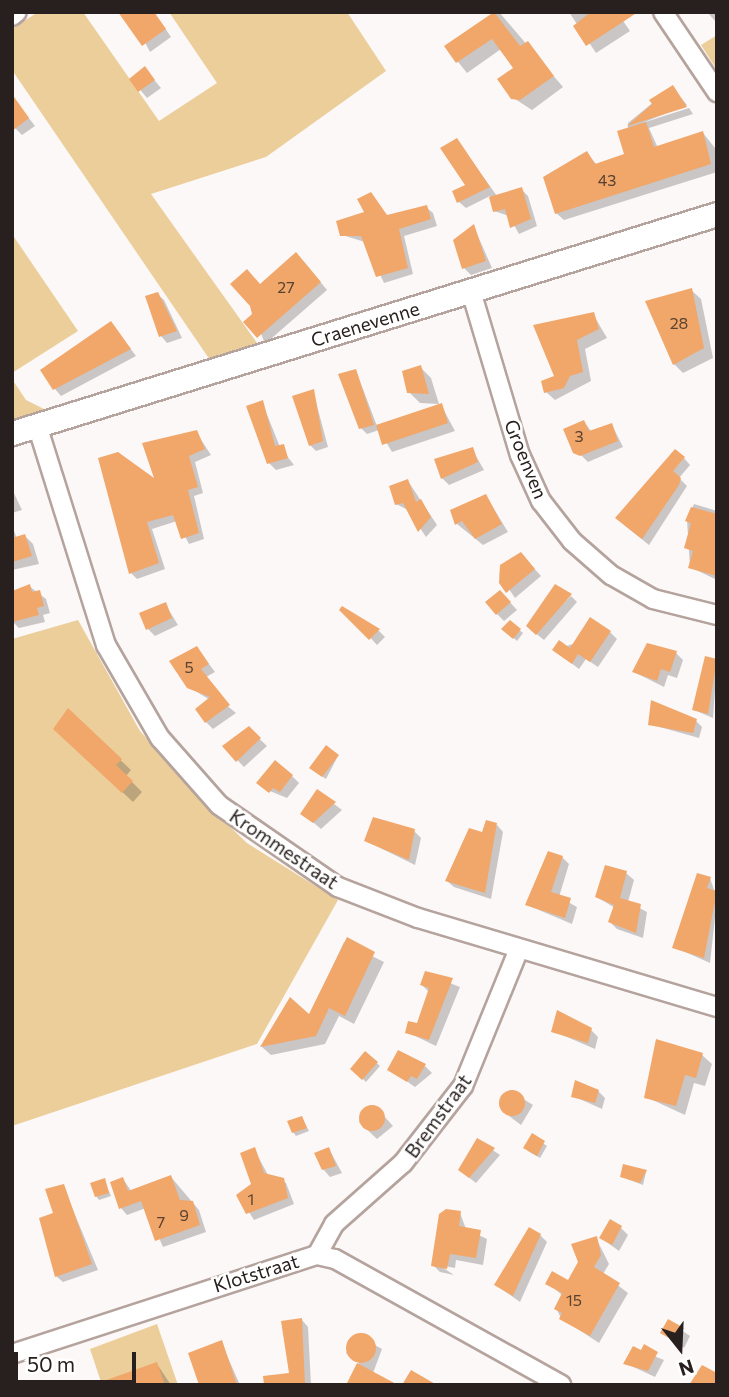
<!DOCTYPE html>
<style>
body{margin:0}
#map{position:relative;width:729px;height:1397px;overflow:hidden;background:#fcf8f7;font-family:Commissioner,sans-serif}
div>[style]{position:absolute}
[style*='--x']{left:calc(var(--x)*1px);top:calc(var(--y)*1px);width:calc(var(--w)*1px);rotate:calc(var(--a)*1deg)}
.green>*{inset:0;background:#ecce9b}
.shadow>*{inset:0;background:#0003}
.building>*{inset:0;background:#f1a66a}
.round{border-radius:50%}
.roads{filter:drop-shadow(2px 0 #b5a39d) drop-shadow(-2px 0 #b5a39d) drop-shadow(0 2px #b5a39d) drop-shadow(0 -2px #b5a39d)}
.minor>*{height:18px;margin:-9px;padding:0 9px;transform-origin:9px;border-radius:9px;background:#fff}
.tertiary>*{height:23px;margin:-11.5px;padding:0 11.5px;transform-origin:11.5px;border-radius:11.5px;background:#fff}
span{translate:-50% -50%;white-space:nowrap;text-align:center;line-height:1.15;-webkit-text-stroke:5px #fff;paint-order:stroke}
.number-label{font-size:16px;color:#5a4231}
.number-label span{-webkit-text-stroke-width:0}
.street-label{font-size:19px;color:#27201e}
.frame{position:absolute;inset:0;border:14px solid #27201e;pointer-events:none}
.north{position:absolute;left:645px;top:1313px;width:70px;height:70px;-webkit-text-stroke:5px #fff;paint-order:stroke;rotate:162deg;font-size:19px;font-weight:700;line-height:28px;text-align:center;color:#27201e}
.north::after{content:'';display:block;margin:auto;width:24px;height:32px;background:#27201e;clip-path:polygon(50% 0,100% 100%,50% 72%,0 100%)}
.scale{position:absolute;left:14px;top:1352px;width:122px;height:32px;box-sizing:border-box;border:4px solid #27201e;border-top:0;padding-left:9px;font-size:21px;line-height:24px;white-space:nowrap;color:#27201e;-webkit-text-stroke:5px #fff;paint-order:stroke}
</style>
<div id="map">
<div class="green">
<div style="clip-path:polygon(38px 12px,83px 12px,159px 121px,217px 83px,169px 12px,347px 12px,386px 71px,266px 157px,151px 194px,257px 343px,210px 360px,12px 70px,12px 29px)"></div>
<div style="clip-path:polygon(717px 35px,717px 70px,701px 45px)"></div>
<div style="clip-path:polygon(12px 234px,78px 331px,12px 373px)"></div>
<div style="clip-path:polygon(12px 379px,26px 400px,46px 410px,12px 420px)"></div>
<div style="clip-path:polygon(78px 620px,140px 731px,204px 802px,247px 843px,338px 900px,257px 1044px,12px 1126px,12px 639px)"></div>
<div style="clip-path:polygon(157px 1324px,178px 1385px,102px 1385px,90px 1349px)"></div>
</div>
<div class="shadow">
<div style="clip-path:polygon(129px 12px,154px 12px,171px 37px,150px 52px)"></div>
<div style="clip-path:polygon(499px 12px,563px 87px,532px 110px,512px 97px,515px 69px,501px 49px,467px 73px,446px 47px)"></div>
<div style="clip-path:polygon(569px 12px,617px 12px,630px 31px,596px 53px)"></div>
<div style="clip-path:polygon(707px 12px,717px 12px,717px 22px,715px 21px)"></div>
<div style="clip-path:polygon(145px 69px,161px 88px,147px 98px,131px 79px)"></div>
<div style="clip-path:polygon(672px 87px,687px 105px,642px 123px,689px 108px,693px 114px,649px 128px,658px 148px,703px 133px,715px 148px,717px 172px,564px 220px,556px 213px,587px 153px,597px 165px,627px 156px,628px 123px)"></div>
<div style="clip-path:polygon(12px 96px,35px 126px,22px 135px,15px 128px)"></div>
<div style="clip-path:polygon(457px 140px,497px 196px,521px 189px,528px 196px,537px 226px,519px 234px,509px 216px,494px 211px,490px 196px,466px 208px,459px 202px,467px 185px)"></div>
<div style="clip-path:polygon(371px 194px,388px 217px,426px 207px,433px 213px,437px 226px,404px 236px,413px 274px,384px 283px,365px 242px,342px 235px,367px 213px)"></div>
<div style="clip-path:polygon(474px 227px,492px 268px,471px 275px,464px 268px)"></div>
<div style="clip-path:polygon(303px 261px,327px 290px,265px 344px,254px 315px,260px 286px)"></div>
<div style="clip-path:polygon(691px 290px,701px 299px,713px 358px,683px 373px,674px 364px)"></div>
<div style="clip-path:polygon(157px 294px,164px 300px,182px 338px,167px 343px,161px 336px)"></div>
<div style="clip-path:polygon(593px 314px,607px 338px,585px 349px,591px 381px,555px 400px,546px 392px,557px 377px,536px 327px)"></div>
<div style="clip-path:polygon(111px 323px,136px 356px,61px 396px,55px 389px)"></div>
<div style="clip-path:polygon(420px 367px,431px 378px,439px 404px,420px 403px,409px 392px)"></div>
<div style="clip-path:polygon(356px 371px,377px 426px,441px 405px,455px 431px,392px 452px,379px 430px,367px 434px,361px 428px)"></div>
<div style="clip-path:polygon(313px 391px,328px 447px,316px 451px,310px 445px)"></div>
<div style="clip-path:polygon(262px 402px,280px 447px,294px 465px,276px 470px,269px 463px)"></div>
<div style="clip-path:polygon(584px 422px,592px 432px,612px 425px,623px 447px,588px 462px,581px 455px)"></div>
<div style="clip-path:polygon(196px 432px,211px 455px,195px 462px,203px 493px,194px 496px,204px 539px,189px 544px,177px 521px,152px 529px,165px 569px,137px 579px,131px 573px,157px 483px)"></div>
<div style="clip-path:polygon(472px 449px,484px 470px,449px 485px,442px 478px)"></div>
<div style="clip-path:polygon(684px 458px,690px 465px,679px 478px,687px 486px,649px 545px,624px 525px)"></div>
<div style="clip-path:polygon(408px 481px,437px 525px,426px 537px,408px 510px,396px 504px)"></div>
<div style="clip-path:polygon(12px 489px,22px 510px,12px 513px)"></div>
<div style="clip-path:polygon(486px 496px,508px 532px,483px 545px,457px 524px)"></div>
<div style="clip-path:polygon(694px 504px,717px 511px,717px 580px,690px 567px,687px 520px)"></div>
<div style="clip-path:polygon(12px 525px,17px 539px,25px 536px,33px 544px,39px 564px,12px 570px)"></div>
<div style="clip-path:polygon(521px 554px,541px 576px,515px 598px,499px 574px)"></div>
<div style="clip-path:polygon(29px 586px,46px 599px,50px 613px,43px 615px,45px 622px,19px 628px,12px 621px)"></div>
<div style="clip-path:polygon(571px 596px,577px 602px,544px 640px,534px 632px)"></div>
<div style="clip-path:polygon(507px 599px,517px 610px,504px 621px,497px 614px)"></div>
<div style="clip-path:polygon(165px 604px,178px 625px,155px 636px,148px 629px)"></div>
<div style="clip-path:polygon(343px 608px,379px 631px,385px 637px,377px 645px)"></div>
<div style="clip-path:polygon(510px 622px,523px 633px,517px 641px,504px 629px)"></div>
<div style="clip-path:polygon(610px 632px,617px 639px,598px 667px,586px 659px,579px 669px,554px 650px)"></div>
<div style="clip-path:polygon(197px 648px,215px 672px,206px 677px,219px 699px,236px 713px,213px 729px,206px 722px,210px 700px,189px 687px)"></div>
<div style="clip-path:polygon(676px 653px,683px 660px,677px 678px,668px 675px,664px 687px,634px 672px)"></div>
<div style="clip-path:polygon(707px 658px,717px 661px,713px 718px,694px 710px)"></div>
<div style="clip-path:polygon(68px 711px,131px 770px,126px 776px,142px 792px,133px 802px,66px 739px)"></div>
<div style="clip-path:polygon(696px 721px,702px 727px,699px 738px,649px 724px)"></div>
<div style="clip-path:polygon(249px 729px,267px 746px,244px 767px,224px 746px)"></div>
<div style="clip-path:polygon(338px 756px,326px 779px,314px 771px)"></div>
<div style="clip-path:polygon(292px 776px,299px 783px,287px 798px,265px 789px)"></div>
<div style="clip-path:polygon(317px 791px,342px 810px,321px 829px,302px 813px)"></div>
<div style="clip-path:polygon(497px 825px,503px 832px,491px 899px,454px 887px,447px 881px)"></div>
<div style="clip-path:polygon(414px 831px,421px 838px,415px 865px,366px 841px)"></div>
<div style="clip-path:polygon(562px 857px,569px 864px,559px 897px,577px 907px,572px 924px,527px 905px)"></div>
<div style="clip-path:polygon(626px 873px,634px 880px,628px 902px,647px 912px,643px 938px,617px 929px,610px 922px,615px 908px,597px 897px)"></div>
<div style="clip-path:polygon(710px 878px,717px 899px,710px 963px,674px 947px)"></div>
<div style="clip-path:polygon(344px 942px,384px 962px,354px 1024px,339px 1016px,325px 1044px,271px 1055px,262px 1047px,290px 1000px,309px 1017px)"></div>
<div style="clip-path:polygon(426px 974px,460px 987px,436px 1046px,407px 1032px,418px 1025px,429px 992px,422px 985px)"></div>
<div style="clip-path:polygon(591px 1030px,598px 1037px,595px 1049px,553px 1031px)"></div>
<div style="clip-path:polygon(366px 1054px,380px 1066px,366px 1082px,352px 1069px)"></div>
<div style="clip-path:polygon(702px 1055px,712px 1064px,705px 1086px,694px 1083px,685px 1115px,646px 1097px)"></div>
<div style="clip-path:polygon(425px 1066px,432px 1073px,415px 1087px,389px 1069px)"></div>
<div style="clip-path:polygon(509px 1090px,533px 1105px,521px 1125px,501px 1110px)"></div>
<div style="clip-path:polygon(598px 1091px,605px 1098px,602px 1109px,573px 1096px)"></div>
<div style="clip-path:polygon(374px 1105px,393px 1126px,377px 1139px,359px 1122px)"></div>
<div style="clip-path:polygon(302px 1118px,309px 1131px,296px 1136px,293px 1132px)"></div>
<div style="clip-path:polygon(532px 1136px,547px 1146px,540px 1158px,528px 1151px)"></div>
<div style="clip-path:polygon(478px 1140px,500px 1155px,476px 1183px,467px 1176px)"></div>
<div style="clip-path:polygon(254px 1149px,268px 1175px,286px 1183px,294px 1204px,254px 1220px,239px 1196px,253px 1185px)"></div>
<div style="clip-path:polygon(329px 1149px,342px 1173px,330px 1177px,323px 1169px)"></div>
<div style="clip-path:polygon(646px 1172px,643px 1185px,622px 1177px)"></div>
<div style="clip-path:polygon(171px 1177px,199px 1210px,206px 1232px,163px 1247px,146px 1208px,127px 1215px,121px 1208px,123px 1179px,132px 1192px)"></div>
<div style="clip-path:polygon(104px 1180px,111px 1196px,99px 1200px,96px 1196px)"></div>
<div style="clip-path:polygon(63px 1186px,98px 1270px,63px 1282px,56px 1276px,56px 1215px)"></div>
<div style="clip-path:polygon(460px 1213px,466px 1229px,487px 1239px,483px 1265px,456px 1260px,455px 1268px,439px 1265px,454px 1275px,440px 1272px,433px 1265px)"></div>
<div style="clip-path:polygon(621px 1228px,628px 1235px,619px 1251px,601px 1238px)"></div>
<div style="clip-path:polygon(540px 1235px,547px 1242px,520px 1302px,496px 1285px)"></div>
<div style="clip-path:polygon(596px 1238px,609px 1264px,603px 1274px,628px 1293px,599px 1343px,561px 1318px,556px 1308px,563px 1296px,548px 1283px,569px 1282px)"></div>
<div style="clip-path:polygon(302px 1320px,308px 1327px,311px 1385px,278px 1385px,291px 1374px)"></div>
<div style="clip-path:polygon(668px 1321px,690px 1336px,684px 1348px,662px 1332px)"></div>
<div style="clip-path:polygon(355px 1334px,382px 1349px,373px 1373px,348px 1385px,359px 1363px,346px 1353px)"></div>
<div style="clip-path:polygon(221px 1342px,240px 1385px,201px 1385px)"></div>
<div style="clip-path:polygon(634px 1348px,664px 1360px,655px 1377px,625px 1363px)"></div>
<div style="clip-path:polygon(157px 1364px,171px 1385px,116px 1385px)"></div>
</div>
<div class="building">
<div style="clip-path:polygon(118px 12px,154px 12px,166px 29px,142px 46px)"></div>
<div style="clip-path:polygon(494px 12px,520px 46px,528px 41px,554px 76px,520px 100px,511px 99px,497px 79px,513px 68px,492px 39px,456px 63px,444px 46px)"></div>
<div style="clip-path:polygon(591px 12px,638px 12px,586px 46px,573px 26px)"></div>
<div style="clip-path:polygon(145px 66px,155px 80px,138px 92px,129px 79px)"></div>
<div style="clip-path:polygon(673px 85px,687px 107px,627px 126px,652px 104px,649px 100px)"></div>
<div style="clip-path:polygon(12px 94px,29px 118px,12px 131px)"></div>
<div style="clip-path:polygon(646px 122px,654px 147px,703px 131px,711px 164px,555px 214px,543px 177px,587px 151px,595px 164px,624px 154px,617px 131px)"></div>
<div style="clip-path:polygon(457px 138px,490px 187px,457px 203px,452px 191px,465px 185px,440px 148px)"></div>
<div style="clip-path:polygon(522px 187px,531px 219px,510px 228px,505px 209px,493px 212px,489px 197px)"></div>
<div style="clip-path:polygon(371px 192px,387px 215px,427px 205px,431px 219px,399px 229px,408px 268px,376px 277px,361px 236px,340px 236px,336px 221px,364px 212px,357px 199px)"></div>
<div style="clip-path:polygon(474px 224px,486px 261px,462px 269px,453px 240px)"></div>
<div style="clip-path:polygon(296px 252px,321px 282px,257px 338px,243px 322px,252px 314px,250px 306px,230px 284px,247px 269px,260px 284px)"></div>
<div style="clip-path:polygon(692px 288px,704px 348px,673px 365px,645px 301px)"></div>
<div style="clip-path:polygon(158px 292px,177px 331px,159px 337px,145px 296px)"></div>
<div style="clip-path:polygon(594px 312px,599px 329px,577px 340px,583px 372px,570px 376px,564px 388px,544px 393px,541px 381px,554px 376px,533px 325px)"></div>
<div style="clip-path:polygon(111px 321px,131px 349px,53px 390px,40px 370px)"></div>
<div style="clip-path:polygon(421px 365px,429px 394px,407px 393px,402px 371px)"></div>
<div style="clip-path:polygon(356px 369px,374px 425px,359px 429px,338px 374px)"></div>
<div style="clip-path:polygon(314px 389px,323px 441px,309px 446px,292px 396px)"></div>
<div style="clip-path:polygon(263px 400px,275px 446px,284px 444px,288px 458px,267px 464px,246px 406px)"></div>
<div style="clip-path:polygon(442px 403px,448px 423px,382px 445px,376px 425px)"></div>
<div style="clip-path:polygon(584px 420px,589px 431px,612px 423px,618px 441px,580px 456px,573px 453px,563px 429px)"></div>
<div style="clip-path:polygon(197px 430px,205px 449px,189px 456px,198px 487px,188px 490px,199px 533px,181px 539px,173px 515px,147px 522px,159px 563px,129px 574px,98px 458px,118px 452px,154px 478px,142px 443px)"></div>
<div style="clip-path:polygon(473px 447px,478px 462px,441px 479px,434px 459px)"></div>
<div style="clip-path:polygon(675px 449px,685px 457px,673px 471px,681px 478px,679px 485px,642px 539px,615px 518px)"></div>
<div style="clip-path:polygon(408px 479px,416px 502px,421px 499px,431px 517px,418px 532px,403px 503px,395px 505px,389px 486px)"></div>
<div style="clip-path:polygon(486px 494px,502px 524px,475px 539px,462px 521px,455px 525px,450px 510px)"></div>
<div style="clip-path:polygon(691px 507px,717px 514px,717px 576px,688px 568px,693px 551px,684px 548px,691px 523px,685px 521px)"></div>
<div style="clip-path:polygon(25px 534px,32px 556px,12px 562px,12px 538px)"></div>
<div style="clip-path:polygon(521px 552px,535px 569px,506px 593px,499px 583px,500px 565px)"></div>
<div style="clip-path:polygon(30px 584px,32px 592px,40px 590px,44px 606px,37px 608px,39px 615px,12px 622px,12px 591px)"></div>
<div style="clip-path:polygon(555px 584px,572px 594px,536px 635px,526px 626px)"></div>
<div style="clip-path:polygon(500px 590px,511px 602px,496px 615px,485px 602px)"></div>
<div style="clip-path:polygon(166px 602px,172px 618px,146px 630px,139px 613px)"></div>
<div style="clip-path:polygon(342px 606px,380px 629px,369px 640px,339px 610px)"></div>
<div style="clip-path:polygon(590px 617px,611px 631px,590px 662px,578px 654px,572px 664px,552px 650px,559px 640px,570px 648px)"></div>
<div style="clip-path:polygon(510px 620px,521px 629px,513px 639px,501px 629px)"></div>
<div style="clip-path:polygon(647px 643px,677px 651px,670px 672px,661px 669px,657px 681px,632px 672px)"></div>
<div style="clip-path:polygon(197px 646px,209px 664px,201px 669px,230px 705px,205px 723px,195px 709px,210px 697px,187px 688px,169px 661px)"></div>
<div style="clip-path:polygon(705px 656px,717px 659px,708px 714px,692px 710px)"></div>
<div style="clip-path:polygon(651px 700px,697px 719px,693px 733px,648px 725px)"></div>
<div style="clip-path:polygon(68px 708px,122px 759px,116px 765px,133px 781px,122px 793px,53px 729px)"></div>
<div style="clip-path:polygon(249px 726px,261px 738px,236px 762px,222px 746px)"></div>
<div style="clip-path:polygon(326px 745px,339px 755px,322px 777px,309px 768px)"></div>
<div style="clip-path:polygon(275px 760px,293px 775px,280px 792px,273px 788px,269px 793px,256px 783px)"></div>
<div style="clip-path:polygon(317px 789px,336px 802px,313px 823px,300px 814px)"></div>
<div style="clip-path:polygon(373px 817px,415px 829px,409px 860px,364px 841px)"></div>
<div style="clip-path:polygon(486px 820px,497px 823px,485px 893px,445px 881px,469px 828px,482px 832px)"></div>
<div style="clip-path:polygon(548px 851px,563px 856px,551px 892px,571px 898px,565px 918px,525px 905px)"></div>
<div style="clip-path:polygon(605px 865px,627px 871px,620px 898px,641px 904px,636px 933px,608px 922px,614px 905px,595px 897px)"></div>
<div style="clip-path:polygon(697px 873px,711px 877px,707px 888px,717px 891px,704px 958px,672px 948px)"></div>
<div style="clip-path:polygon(347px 937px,375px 952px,345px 1016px,329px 1008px,316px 1036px,260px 1047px,290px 997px,309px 1014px)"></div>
<div style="clip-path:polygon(425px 971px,453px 978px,429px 1040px,405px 1033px,408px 1021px,417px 1023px,429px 988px,420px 985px)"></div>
<div style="clip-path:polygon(557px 1010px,592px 1028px,588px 1043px,551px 1032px)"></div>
<div style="clip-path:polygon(656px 1039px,703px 1053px,696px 1078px,685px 1075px,676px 1106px,644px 1098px)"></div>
<div style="clip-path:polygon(398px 1050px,426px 1064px,417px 1079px,411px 1076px,407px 1082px,387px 1070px)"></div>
<div style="clip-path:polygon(365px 1051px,378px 1062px,362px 1080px,350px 1069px)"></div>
<div style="clip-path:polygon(575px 1080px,599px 1090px,595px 1103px,571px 1097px)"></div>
<div class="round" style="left:499px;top:1090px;width:26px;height:26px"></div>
<div class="round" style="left:359px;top:1105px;width:26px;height:26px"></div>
<div style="clip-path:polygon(302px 1116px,307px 1128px,292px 1133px,287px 1121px)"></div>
<div style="clip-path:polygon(532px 1133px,545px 1141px,537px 1156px,523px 1148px)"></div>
<div style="clip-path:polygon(477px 1138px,495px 1148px,469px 1178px,458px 1170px)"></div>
<div style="clip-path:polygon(255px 1147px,264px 1173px,284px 1178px,288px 1198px,246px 1214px,236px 1195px,251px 1184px,240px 1153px)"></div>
<div style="clip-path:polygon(329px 1147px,336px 1166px,322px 1170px,314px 1153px)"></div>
<div style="clip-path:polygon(623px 1164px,647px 1170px,640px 1183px,620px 1177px)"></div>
<div style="clip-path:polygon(171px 1175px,180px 1200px,193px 1201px,200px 1225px,155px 1241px,141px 1201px,119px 1209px,110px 1182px,123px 1177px,128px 1191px)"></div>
<div style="clip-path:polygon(105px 1178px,109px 1193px,95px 1197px,90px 1183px)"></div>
<div style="clip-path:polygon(64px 1184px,92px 1264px,55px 1277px,39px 1218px,53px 1213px,45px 1189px)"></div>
<div style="clip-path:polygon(446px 1209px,461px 1211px,459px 1226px,481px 1230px,476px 1258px,450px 1254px,447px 1269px,431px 1266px,439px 1214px)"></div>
<div style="clip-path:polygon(610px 1219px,622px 1226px,612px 1245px,599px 1238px)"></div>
<div style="clip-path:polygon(529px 1227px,541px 1234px,513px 1296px,494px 1285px)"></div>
<div style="clip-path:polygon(597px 1236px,601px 1255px,594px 1267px,620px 1283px,590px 1336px,559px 1319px,562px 1313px,554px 1309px,562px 1293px,545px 1284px,552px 1271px,568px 1280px,578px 1262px,571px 1244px)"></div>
<div style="clip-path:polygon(302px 1318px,305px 1385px,264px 1385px,263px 1376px,289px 1373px,281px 1321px)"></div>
<div style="clip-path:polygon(668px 1319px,684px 1328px,676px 1342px,660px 1333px)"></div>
<div class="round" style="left:346px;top:1333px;width:30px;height:30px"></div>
<div style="clip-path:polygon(222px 1340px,237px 1385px,199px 1385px,188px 1353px)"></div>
<div style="clip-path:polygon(644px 1344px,658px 1352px,648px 1371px,623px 1364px,633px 1346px,641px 1350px)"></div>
<div style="clip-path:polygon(157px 1362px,165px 1385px,98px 1385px,98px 1383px)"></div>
<div style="clip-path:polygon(357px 1363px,398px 1385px,346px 1385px)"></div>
<div style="clip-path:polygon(702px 1365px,717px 1373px,717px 1385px,689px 1385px)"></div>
<div style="clip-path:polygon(411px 1370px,437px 1385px,402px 1385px)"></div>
</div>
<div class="roads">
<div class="minor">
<div style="--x:663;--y:12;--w:97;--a:56"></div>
<div style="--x:12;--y:16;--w:6;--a:-39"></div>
<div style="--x:471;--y:291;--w:171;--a:73.4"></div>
<div style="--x:520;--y:455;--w:51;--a:65.5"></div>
<div style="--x:541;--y:501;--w:51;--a:52.2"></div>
<div style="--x:572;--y:541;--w:52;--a:41.1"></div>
<div style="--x:611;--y:575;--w:48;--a:29.7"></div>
<div style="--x:653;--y:599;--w:66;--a:14"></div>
<div style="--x:37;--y:425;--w:231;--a:72.6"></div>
<div style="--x:106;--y:645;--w:108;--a:59.9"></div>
<div style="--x:160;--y:738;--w:89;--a:48.6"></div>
<div style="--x:219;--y:805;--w:145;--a:34.6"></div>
<div style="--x:338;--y:887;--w:86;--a:21.2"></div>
<div style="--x:418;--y:918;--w:312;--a:16.6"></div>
<div style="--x:317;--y:1255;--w:35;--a:-61"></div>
<div style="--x:334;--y:1224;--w:92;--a:-41.5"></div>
<div style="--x:403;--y:1163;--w:98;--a:-52.1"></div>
<div style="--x:463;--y:1086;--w:148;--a:-67.8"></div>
<div style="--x:12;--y:1354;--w:321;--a:-18"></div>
<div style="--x:317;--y:1255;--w:18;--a:13"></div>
<div style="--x:335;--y:1259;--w:259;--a:29.1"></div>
</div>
<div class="tertiary">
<div style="--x:12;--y:433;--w:738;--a:-17.26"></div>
</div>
</div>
<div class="number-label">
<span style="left:607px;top:180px">43</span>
<span style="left:286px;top:287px">27</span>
<span style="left:679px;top:323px">28</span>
<span style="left:579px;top:436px">3</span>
<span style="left:189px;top:667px">5</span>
<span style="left:251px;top:1199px">1</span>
<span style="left:184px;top:1215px">9</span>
<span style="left:161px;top:1222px">7</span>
<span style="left:574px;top:1300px">15</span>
</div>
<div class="street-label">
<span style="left:365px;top:324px;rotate:-17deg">Craenevenne</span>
<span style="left:526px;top:459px;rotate:68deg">Groenven</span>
<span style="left:284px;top:849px;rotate:34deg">Krommestraat</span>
<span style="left:438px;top:1116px;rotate:-54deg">Bremstraat</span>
<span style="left:256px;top:1273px;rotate:-17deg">Klotstraat</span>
</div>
<div class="frame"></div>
<div class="north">N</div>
<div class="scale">50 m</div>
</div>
